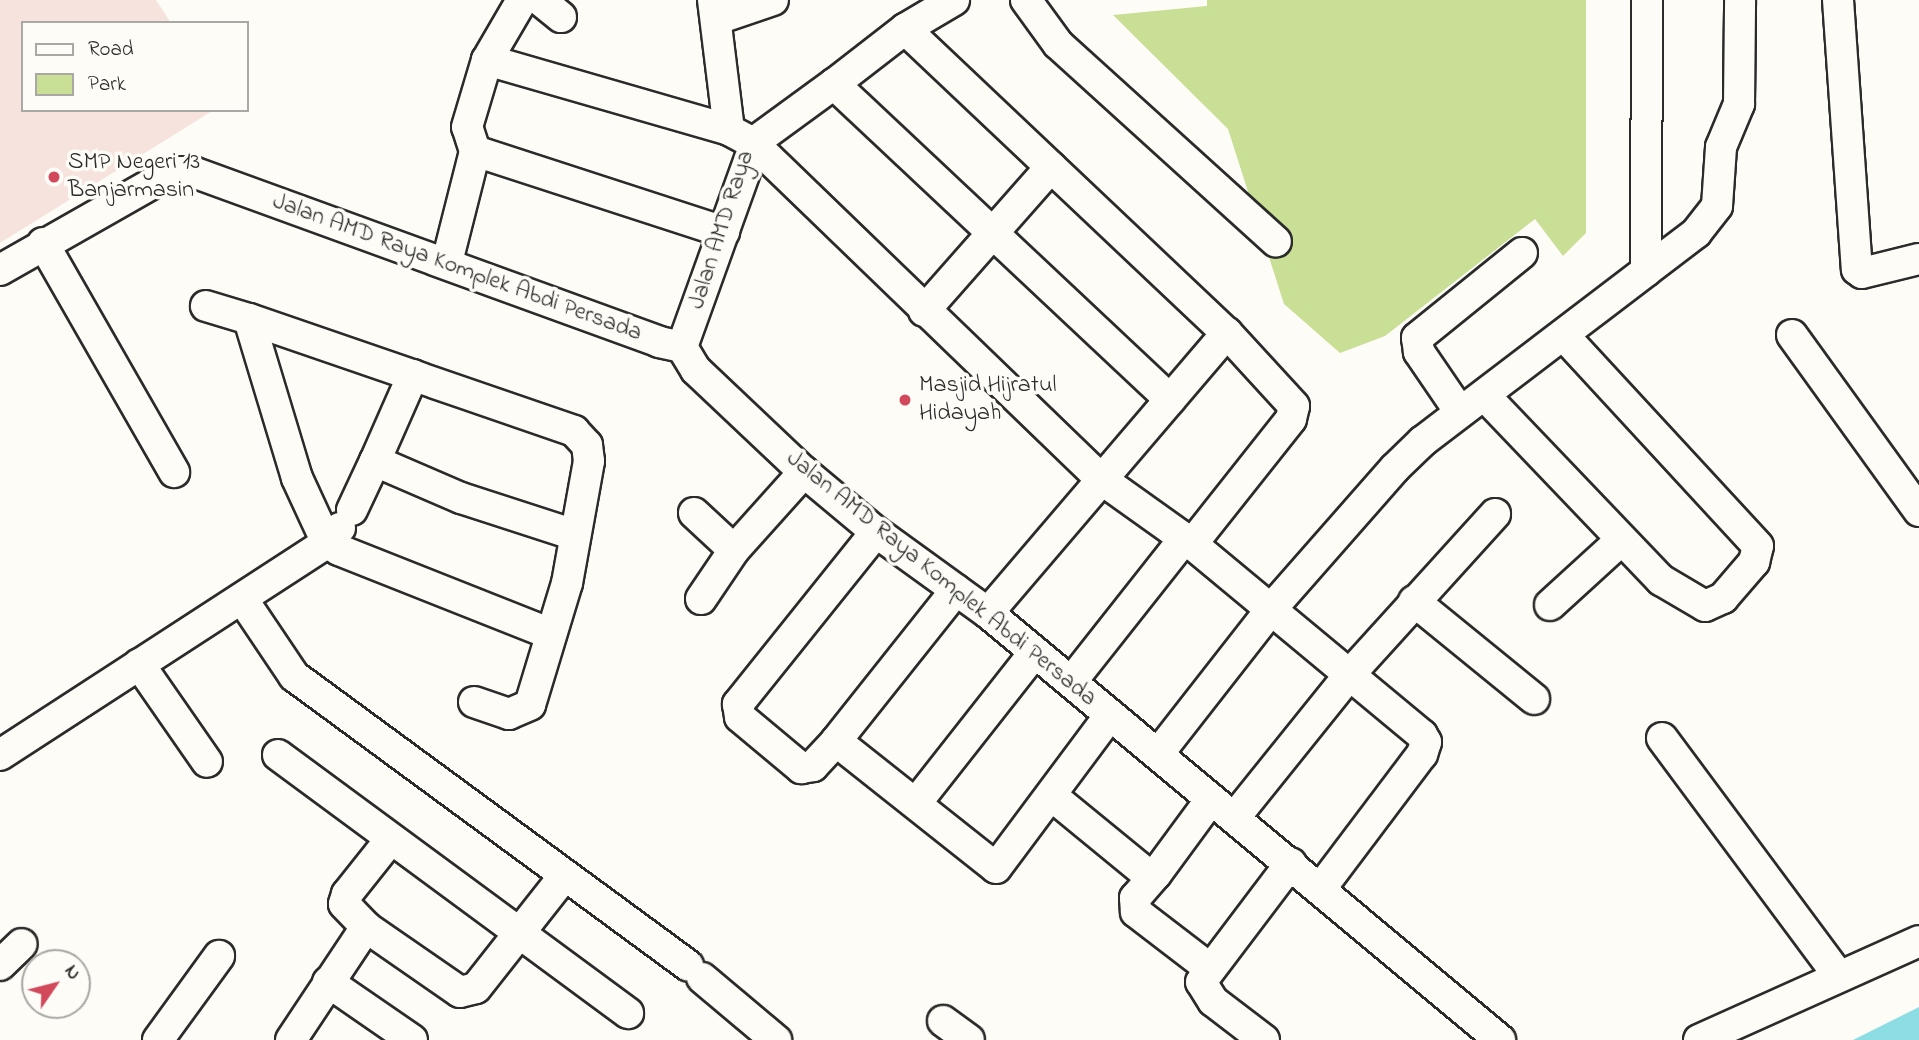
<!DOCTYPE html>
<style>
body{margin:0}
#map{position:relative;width:1919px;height:1040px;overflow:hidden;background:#fdfcf7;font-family:"Indie Flower",sans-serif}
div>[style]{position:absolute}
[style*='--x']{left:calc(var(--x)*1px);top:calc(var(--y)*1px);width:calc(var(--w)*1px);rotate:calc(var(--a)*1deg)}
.built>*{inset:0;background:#f6e3de}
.green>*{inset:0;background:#c8df95}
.water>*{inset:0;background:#8ddee4}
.roads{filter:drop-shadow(2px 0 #2b2b2b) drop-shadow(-2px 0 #2b2b2b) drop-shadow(0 2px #2b2b2b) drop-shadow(0 -2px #2b2b2b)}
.minor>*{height:30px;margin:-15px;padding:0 15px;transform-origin:15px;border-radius:15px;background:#fdfcf7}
.dots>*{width:19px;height:19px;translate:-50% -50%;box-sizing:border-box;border:4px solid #fdfcf7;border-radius:50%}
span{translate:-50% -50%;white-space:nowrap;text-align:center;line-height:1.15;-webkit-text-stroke:7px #fdfcf7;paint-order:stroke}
.poi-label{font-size:24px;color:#2b2b2b}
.left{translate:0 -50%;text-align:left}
.street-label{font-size:24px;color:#2b2b2b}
.legend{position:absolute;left:21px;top:21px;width:228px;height:91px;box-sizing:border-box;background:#fdfcf7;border:2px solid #a9a8a5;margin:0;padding:9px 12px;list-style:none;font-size:21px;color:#2b2b2b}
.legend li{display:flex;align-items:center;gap:14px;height:35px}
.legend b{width:35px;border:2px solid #a9a8a5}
.north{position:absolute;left:21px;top:949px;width:70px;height:70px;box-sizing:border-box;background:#fdfcf7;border:2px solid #a9a8a5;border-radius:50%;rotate:55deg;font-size:19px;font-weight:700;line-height:28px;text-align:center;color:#2b2b2b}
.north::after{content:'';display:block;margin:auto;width:24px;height:32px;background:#d1495b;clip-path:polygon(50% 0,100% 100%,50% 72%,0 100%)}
</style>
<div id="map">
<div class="built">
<div style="clip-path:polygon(0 0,156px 0,171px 23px,23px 23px,23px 110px,214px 110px,0 243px)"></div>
</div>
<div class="green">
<div style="clip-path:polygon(1207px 0,1586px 0,1586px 233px,1563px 256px,1535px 219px,1385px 336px,1340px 353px,1284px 304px,1228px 129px,1113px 15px,1207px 6px)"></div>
</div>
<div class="water">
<div style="clip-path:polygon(1919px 1007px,1919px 1040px,1853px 1040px)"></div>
</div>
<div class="roads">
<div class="minor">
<div style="--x:540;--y:0;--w:27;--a:39"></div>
<div style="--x:713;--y:0;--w:131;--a:83"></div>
<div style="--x:1026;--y:0;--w:54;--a:54"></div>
<div style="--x:1058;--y:44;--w:294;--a:42.2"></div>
<div style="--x:1838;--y:0;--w:270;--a:86"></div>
<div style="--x:1857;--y:269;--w:6;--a:39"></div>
<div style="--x:1862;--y:273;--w:59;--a:-13.8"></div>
<div style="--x:717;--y:19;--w:59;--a:-18.7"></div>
<div style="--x:905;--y:29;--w:57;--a:-30.6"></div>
<div style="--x:487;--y:60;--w:69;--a:-59.7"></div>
<div style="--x:834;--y:84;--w:90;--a:-37.8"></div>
<div style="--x:905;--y:29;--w:443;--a:43.4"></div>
<div style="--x:1227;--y:333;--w:368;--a:130.5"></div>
<div style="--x:753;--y:143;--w:100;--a:-36.1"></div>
<div style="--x:834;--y:84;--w:461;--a:43.2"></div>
<div style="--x:475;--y:151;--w:262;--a:18"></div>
<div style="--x:43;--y:243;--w:264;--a:60.2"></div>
<div style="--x:447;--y:262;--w:114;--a:-75.8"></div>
<div style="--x:475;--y:151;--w:25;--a:-108"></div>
<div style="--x:467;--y:127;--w:70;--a:-73.4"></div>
<div style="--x:487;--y:60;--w:252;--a:16.1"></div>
<div style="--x:729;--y:130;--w:27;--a:28"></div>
<div style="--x:753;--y:143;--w:484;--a:44"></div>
<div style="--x:1101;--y:479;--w:112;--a:35.5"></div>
<div style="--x:1192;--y:544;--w:299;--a:39.7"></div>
<div style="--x:1422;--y:735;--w:8;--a:60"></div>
<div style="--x:1426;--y:742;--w:13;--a:108"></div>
<div style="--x:1422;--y:754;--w:168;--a:127"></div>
<div style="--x:0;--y:270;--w:176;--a:-29.6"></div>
<div style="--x:153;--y:183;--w:25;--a:-26"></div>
<div style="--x:176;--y:172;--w:17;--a:0"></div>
<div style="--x:193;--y:172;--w:496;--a:20"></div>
<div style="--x:659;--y:342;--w:24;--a:12"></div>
<div style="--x:682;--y:347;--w:27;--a:59"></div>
<div style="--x:696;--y:370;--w:149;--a:43.4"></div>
<div style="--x:804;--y:472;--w:94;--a:39.8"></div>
<div style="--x:876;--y:532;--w:138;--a:35.9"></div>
<div style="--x:988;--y:613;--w:667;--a:39.83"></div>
<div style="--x:1646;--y:271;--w:63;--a:-37.2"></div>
<div style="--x:1696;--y:233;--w:34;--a:-52"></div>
<div style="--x:1717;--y:206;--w:59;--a:-86.1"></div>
<div style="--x:1721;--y:147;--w:47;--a:-67.3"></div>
<div style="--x:1739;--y:104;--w:104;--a:-89.4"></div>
<div style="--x:924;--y:311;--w:192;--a:-48.6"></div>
<div style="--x:249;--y:319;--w:344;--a:19"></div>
<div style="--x:574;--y:431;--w:19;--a:47"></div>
<div style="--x:587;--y:445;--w:16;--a:83"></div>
<div style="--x:589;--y:461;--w:124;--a:100.2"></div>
<div style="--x:567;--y:583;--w:127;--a:106.9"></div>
<div style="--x:530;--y:705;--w:23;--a:157"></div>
<div style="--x:509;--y:714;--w:37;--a:-161"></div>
<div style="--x:1792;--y:335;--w:217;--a:54.2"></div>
<div style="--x:682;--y:347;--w:216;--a:-70.2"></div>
<div style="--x:413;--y:375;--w:94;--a:113.8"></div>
<div style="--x:375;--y:461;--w:94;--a:23.3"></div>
<div style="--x:461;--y:498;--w:120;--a:18"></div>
<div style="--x:1485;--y:396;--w:255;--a:46.3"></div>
<div style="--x:1661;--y:580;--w:51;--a:30.6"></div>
<div style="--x:1705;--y:606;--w:20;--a:-24"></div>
<div style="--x:1723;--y:598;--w:48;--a:-49.3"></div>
<div style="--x:1754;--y:562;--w:16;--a:-76"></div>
<div style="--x:1758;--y:546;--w:287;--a:-132.7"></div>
<div style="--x:1460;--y:412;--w:73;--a:-124.3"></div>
<div style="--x:1419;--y:352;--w:14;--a:-98"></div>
<div style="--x:1417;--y:338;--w:135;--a:-39"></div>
<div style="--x:352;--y:510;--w:54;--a:-64.9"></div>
<div style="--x:694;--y:513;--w:54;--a:42.8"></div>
<div style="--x:340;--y:528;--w:20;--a:131"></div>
<div style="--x:327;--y:543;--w:14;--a:30"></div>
<div style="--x:339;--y:550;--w:228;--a:21.6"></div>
<div style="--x:876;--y:532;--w:221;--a:128.7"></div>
<div style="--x:738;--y:704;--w:13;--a:81"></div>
<div style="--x:740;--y:717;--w:80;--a:39.9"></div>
<div style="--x:801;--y:768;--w:12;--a:-9"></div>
<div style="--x:813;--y:766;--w:34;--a:-47"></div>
<div style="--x:836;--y:741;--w:193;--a:-51.5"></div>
<div style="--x:1192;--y:544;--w:159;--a:-51.6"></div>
<div style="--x:1291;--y:419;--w:13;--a:-77"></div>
<div style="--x:1294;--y:406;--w:99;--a:-132.5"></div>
<div style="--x:701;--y:599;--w:59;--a:-56"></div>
<div style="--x:734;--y:550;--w:105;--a:-48.1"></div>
<div style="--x:243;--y:600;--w:92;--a:56.1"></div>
<div style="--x:294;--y:676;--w:489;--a:36.3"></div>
<div style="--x:1414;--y:601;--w:155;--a:39.2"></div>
<div style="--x:1550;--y:605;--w:95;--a:-42.4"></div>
<div style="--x:139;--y:664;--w:119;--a:55.2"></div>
<div style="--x:1071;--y:682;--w:182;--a:-51.7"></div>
<div style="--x:1662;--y:738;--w:297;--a:53.4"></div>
<div style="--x:836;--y:741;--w:204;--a:38.4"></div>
<div style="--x:996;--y:868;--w:191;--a:-53.3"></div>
<div style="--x:1158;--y:754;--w:185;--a:-52"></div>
<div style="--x:1272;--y:608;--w:186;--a:-48.7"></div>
<div style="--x:1395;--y:468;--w:39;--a:-44"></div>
<div style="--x:1423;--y:441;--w:280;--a:-37.3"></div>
<div style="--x:1646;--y:271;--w:271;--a:-89.8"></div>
<div style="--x:0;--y:755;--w:390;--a:-33"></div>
<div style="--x:327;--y:543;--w:72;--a:-114.8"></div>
<div style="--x:297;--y:478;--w:166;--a:-106.8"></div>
<div style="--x:249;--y:319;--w:45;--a:-163.2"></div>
<div style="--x:278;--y:755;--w:435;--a:36.4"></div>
<div style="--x:924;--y:793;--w:179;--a:-51.8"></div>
<div style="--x:1052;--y:796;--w:122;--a:39.3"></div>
<div style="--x:1146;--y:873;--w:10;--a:6"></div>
<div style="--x:1156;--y:874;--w:93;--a:-53.7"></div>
<div style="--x:1235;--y:817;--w:184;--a:-51.2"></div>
<div style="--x:1350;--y:674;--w:216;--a:-47.8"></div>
<div style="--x:390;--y:840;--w:69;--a:128.5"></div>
<div style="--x:347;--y:894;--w:10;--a:107"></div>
<div style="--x:344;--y:904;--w:32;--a:46"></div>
<div style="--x:366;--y:927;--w:114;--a:34.7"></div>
<div style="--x:460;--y:992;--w:16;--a:-14"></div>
<div style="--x:476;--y:988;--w:142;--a:-51.8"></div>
<div style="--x:1156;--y:874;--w:32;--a:131"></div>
<div style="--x:1135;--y:898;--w:14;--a:86"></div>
<div style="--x:1136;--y:912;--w:92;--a:37.5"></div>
<div style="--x:0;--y:965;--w:30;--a:-44"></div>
<div style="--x:702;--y:978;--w:97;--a:40"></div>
<div style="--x:328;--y:982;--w:102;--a:34.6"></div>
<div style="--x:943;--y:1021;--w:32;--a:36"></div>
<div style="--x:158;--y:1040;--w:104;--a:-54"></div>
<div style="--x:291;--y:1040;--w:136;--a:-56.4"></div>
<div style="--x:1264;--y:1040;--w:64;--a:-142.6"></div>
<div style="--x:1213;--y:1001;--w:22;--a:-122"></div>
<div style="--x:1201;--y:982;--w:149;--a:-52.9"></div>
<div style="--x:1699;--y:1040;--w:241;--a:-24.2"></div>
</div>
</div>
<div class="dots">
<div style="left:54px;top:177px;background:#d1495b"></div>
<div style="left:905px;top:400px;background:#d1495b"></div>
</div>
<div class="poi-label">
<span class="left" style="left:68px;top:177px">SMP Negeri 13<br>Banjarmasin</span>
<span class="left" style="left:919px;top:400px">Masjid Hijratul<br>Hidayah</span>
</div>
<div class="street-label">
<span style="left:722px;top:230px;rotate:-72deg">Jalan AMD Raya</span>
<span style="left:457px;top:268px;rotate:20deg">Jalan AMD Raya Komplek Abdi Persada</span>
<span style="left:941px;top:579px;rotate:39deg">Jalan AMD Raya Komplek Abdi Persada</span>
</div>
<ul class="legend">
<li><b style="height:9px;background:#fdfcf7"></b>Road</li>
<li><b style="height:19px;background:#c8df95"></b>Park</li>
</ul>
<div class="north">N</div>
</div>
